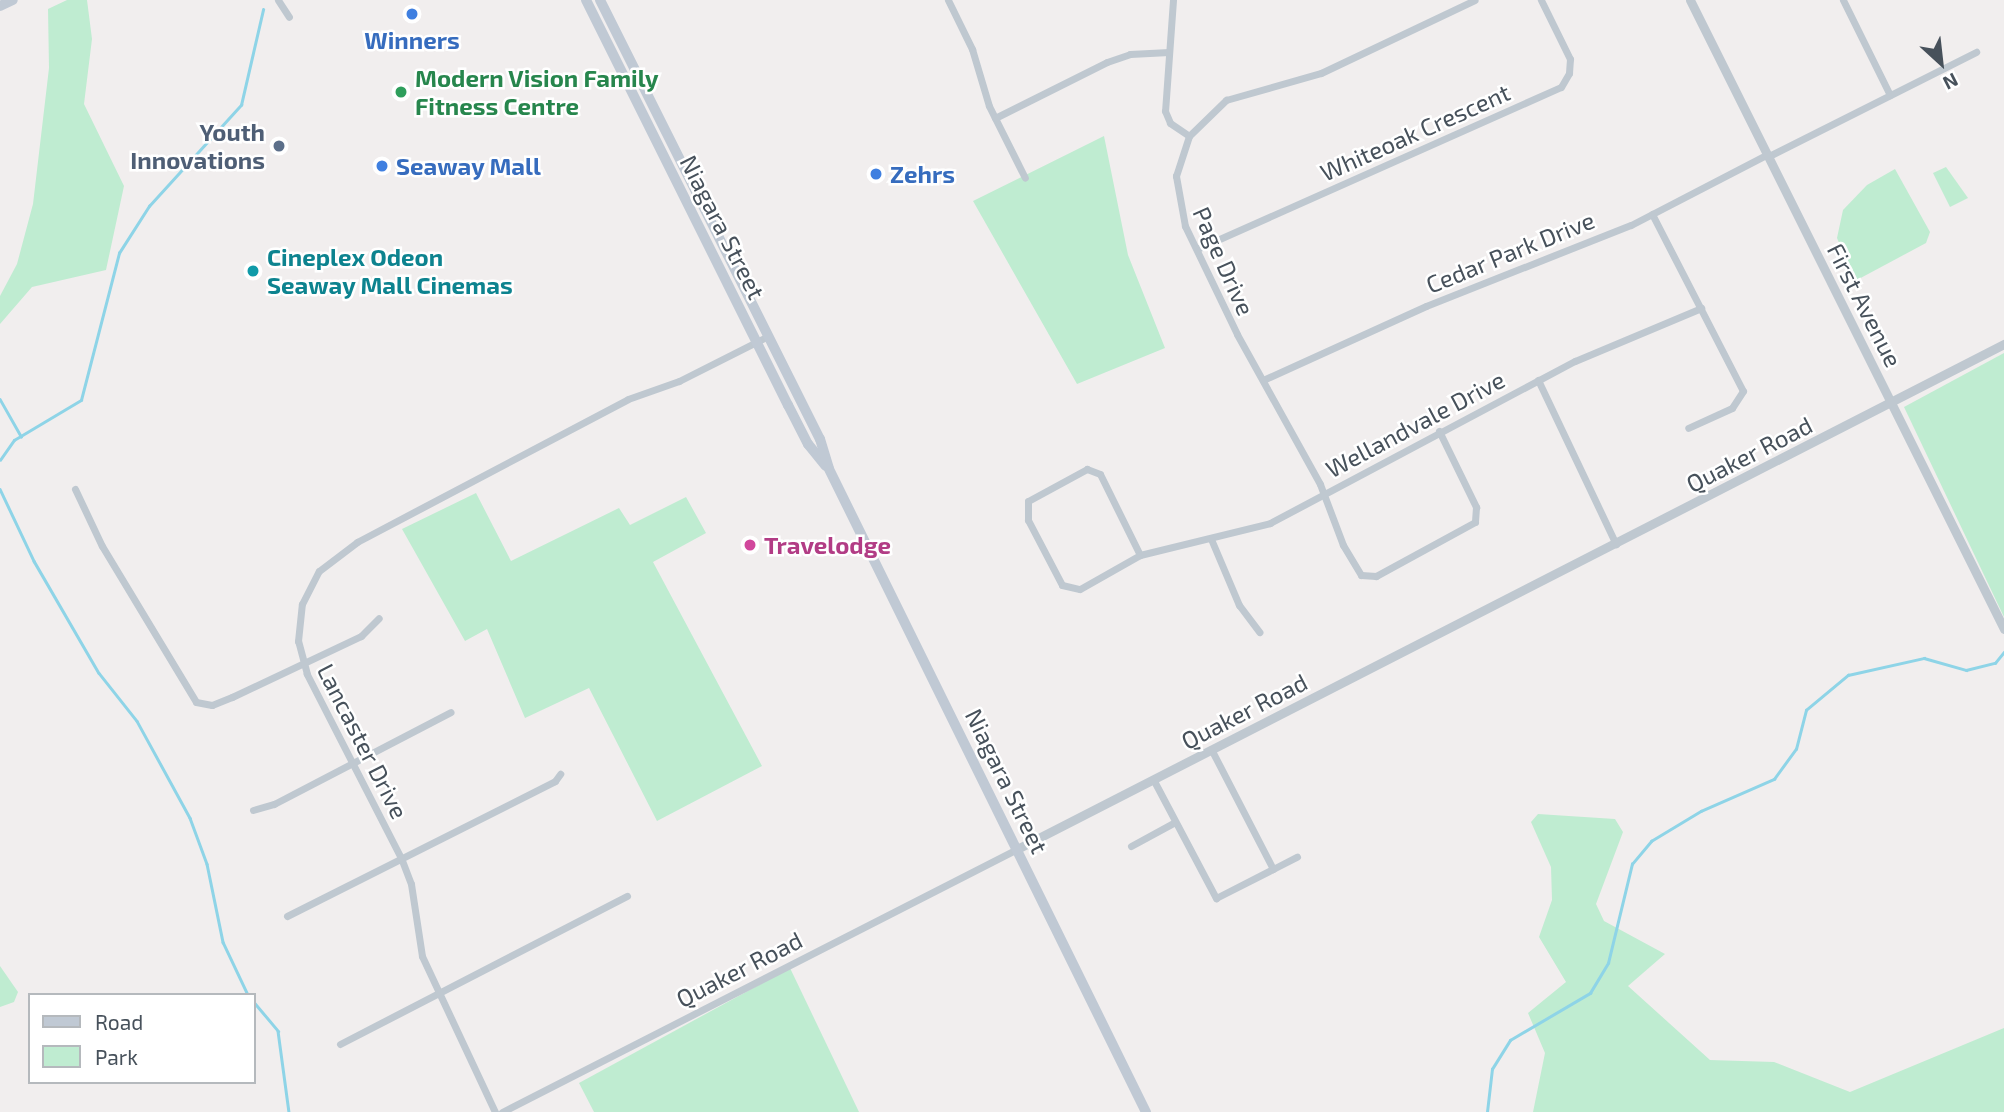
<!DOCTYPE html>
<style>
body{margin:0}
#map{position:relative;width:2004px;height:1112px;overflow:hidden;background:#f1eeee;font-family:"Exo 2",sans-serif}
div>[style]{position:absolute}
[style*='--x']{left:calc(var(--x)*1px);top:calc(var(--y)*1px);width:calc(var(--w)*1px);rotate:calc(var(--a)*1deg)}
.green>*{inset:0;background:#bfecd1}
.stream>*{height:2.5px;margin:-1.25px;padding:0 1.25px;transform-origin:1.25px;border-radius:1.25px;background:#8ed4e7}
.minor>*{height:7px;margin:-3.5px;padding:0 3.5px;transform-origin:3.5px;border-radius:3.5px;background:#bfc8d0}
.tertiary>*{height:9px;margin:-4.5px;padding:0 4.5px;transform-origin:4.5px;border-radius:4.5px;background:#bfc8d0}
.secondary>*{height:10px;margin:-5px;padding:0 5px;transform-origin:5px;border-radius:5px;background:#c0c9d4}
.dots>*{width:19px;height:19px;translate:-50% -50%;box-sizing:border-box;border:4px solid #fff;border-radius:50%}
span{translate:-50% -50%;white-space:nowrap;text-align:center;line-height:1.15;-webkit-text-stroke:5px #fff;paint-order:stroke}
.shop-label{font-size:24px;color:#366cbe;font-weight:700}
.left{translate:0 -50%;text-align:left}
.leisure-label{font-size:24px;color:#27864d;font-weight:700}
.service-label{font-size:24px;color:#4e5e75;font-weight:700}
.right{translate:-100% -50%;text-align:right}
.street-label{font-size:24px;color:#47515b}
.culture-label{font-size:24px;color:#0d838f;font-weight:700}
.hotel-label{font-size:24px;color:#b23c85;font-weight:700}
.legend{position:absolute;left:28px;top:993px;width:228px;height:91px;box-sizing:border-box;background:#fff;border:2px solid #b5b9bd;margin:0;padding:9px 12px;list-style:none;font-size:21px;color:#47515b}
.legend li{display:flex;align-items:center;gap:14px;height:35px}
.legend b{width:35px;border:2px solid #b5b9bd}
.north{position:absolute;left:1906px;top:28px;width:70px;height:70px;-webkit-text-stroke:5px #fff;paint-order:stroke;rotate:153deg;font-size:19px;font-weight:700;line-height:28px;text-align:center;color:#47515b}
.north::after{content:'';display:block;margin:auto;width:24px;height:32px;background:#47515b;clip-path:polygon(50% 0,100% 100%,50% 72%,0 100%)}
</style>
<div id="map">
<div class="green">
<div style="clip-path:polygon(67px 0,87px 0,92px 39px,84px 104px,124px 186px,106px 270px,32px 287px,0 324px,0 296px,17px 264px,33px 204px,49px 68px,48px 9px)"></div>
<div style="clip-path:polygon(1104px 136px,1128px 255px,1165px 348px,1077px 384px,973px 201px)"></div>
<div style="clip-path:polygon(1946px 167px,1968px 198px,1950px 207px,1933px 173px)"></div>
<div style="clip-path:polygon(1895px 169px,1930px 232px,1926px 243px,1855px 281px,1837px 238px,1843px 210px,1867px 185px)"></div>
<div style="clip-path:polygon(2004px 353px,2004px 617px,1904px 407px)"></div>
<div style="clip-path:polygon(476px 493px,511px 561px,619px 508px,630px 525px,686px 497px,706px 533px,653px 562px,762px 766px,657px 821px,589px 688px,525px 718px,487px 629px,465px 641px,402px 529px)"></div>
<div style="clip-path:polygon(1538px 814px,1615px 819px,1623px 832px,1596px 904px,1604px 921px,1665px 954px,1628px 986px,1710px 1060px,1774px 1062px,1850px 1092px,2004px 1028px,2004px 1112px,1533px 1112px,1545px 1053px,1528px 1013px,1566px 982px,1539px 937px,1552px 900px,1551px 867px,1531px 822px)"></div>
<div style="clip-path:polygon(0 966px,18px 992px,14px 1002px,0 1007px)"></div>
<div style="clip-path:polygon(790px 968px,859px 1112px,594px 1112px,579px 1083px)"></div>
</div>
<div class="stream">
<div style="--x:0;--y:399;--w:43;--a:60.4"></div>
<div style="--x:0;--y:460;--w:24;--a:-55"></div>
<div style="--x:14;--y:440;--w:78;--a:-30.8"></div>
<div style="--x:81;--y:400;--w:152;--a:-75.5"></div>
<div style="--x:119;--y:253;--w:56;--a:-57.4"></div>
<div style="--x:149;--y:206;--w:137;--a:-47.7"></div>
<div style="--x:241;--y:105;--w:98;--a:-77"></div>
<div style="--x:0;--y:489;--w:80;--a:64.7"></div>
<div style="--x:34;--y:561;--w:129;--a:59.9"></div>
<div style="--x:99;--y:673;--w:61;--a:51.6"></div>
<div style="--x:137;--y:721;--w:111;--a:61.3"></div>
<div style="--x:190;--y:818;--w:49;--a:69.7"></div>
<div style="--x:207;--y:864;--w:80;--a:78.4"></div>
<div style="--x:223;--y:942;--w:59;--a:64.7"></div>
<div style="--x:254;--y:1002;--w:38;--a:50"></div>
<div style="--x:278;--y:1031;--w:82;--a:82.3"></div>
<div style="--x:1487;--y:1112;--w:43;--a:-83.4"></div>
<div style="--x:1492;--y:1069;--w:34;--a:-58"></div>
<div style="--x:1510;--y:1040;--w:93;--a:-30.4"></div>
<div style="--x:1590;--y:993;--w:35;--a:-59"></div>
<div style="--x:1608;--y:963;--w:102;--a:-76.4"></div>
<div style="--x:1632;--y:864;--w:30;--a:-50"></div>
<div style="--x:1651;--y:841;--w:58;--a:-31"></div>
<div style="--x:1701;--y:811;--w:80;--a:-23.7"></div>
<div style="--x:1774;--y:779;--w:37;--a:-54"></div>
<div style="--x:1796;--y:749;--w:40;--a:-75.6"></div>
<div style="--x:1806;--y:710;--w:55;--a:-39.8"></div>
<div style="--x:1848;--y:675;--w:78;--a:-12.6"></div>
<div style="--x:1924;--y:658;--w:44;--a:15.9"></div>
<div style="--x:1966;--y:670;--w:30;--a:-14"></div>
<div style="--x:1995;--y:663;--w:14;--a:-51"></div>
</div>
<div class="minor">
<div style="--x:278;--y:0;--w:20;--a:57"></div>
<div style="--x:948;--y:0;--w:55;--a:63.9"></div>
<div style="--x:972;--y:49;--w:59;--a:73.4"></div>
<div style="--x:989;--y:106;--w:80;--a:63.4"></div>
<div style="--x:1173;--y:0;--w:111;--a:94.1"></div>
<div style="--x:1165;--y:111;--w:13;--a:67"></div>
<div style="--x:1170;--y:123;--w:23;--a:34"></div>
<div style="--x:1843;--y:0;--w:106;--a:63.7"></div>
<div style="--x:995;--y:118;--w:125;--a:-26.6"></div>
<div style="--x:1107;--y:62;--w:24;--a:-19"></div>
<div style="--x:1130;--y:54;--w:39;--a:-3"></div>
<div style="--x:1769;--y:156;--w:232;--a:-26.7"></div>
<div style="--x:1652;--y:214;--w:199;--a:62.8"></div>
<div style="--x:1743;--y:391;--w:20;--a:123"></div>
<div style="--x:1732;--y:408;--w:48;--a:155.6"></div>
<div style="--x:1197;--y:249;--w:398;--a:-24"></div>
<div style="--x:1561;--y:87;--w:16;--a:-60"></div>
<div style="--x:1569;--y:73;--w:14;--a:-86"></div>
<div style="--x:1570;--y:59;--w:66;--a:-116.2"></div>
<div style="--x:1263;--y:380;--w:179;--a:-24.4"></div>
<div style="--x:1426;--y:306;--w:220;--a:-21.6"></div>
<div style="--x:1631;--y:225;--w:154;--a:-27.4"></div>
<div style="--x:1538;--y:380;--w:182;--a:64.6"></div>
<div style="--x:1439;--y:431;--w:85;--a:64"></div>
<div style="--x:1476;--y:507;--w:15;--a:94"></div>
<div style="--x:1475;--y:522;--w:113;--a:151.4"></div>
<div style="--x:1376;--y:576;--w:15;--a:-176"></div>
<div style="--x:1361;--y:575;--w:35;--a:-121"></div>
<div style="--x:1343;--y:545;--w:65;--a:-110.7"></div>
<div style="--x:1320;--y:484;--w:171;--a:-119"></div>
<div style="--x:1237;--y:334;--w:120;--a:-115.7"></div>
<div style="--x:1185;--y:226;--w:51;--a:-100.2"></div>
<div style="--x:1176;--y:176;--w:42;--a:-72"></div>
<div style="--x:1189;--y:136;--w:52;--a:-44.2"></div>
<div style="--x:1226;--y:100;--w:99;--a:-15.9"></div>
<div style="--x:1321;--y:73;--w:170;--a:-25.4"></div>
<div style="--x:75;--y:489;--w:63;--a:64.7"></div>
<div style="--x:102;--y:546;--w:182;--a:58.9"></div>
<div style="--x:196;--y:702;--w:16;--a:11"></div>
<div style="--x:212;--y:705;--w:22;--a:-22"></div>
<div style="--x:232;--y:697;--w:143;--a:-25.3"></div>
<div style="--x:361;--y:636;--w:25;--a:-45"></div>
<div style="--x:1211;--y:539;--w:72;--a:67"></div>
<div style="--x:1239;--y:605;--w:34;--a:53"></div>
<div style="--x:1140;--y:555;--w:90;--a:-116.3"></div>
<div style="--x:1100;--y:474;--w:14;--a:-159"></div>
<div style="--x:1087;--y:469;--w:67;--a:151.5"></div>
<div style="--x:1028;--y:501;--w:19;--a:90"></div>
<div style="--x:1028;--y:520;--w:73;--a:62.4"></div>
<div style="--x:1062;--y:585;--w:18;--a:13"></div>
<div style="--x:1080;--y:589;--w:69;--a:-29.5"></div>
<div style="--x:1140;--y:555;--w:134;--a:-13.8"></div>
<div style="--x:1270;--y:523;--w:345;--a:-28"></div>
<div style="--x:1575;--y:361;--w:137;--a:-22.8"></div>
<div style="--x:1153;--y:779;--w:135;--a:62.1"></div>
<div style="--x:1216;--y:898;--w:64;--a:-27"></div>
<div style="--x:1273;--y:869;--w:135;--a:-117.3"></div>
<div style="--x:253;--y:810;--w:22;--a:-16"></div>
<div style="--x:274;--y:804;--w:199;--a:-27.5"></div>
<div style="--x:1131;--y:846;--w:50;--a:-28.6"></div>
<div style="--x:1273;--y:869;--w:27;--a:-27"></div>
<div style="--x:287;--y:916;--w:300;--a:-26.7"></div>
<div style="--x:555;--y:781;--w:9;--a:-54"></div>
<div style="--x:340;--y:1044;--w:323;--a:-27.3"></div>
<div style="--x:495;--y:1112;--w:172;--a:-115.1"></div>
<div style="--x:422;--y:956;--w:73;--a:-98.7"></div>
<div style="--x:411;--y:884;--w:28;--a:-111"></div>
<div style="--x:401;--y:858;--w:207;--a:-117.1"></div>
<div style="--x:307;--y:674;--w:34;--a:-105"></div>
<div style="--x:298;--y:641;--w:37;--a:-84"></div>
<div style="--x:302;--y:604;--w:37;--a:-63"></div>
<div style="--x:319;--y:571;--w:48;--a:-37.3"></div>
<div style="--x:357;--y:542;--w:306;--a:-27.8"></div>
<div style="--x:628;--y:399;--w:54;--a:-19.4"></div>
<div style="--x:679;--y:381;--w:100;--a:-26.8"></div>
<div style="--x:502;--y:1112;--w:578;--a:-27.05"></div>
</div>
<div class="tertiary">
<div style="--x:1690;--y:0;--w:703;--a:63.47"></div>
<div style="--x:1017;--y:849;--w:1109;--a:-27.1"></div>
</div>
<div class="secondary">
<div style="--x:586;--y:0;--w:453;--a:63.5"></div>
<div style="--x:788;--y:405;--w:44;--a:62.9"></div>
<div style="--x:808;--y:444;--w:28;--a:51"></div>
<div style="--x:600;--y:0;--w:491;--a:63.4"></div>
<div style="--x:820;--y:439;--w:31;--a:73"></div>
<div style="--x:829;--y:469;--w:717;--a:63.76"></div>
<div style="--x:0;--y:6;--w:14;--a:-25"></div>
</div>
<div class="dots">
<div style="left:412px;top:14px;background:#3f7fe0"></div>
<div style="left:401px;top:92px;background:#2e9e5b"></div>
<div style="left:279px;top:146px;background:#5c6f8a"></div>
<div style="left:382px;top:166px;background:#3f7fe0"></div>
<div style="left:876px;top:174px;background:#3f7fe0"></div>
<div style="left:253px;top:271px;background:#0f9aa8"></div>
<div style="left:750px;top:545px;background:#d1479c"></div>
</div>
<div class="shop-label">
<span style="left:412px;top:40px">Winners</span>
<span class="left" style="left:396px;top:166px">Seaway Mall</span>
<span class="left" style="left:890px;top:174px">Zehrs</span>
</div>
<div class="leisure-label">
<span class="left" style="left:415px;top:92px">Modern Vision Family<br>Fitness Centre</span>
</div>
<div class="service-label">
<span class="right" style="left:265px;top:146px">Youth<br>Innovations</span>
</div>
<div class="street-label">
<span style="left:1415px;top:132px;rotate:-24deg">Whiteoak Crescent</span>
<span style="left:723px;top:227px;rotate:63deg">Niagara Street</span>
<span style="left:1510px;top:252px;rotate:-22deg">Cedar Park Drive</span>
<span style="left:1224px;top:261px;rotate:66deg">Page Drive</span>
<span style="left:1865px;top:305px;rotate:63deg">First Avenue</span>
<span style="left:1415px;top:424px;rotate:-28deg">Wellandvale Drive</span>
<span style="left:1749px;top:454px;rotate:-27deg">Quaker Road</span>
<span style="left:1244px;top:711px;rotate:-27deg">Quaker Road</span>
<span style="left:363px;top:741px;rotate:63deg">Lancaster Drive</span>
<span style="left:1007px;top:781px;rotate:64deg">Niagara Street</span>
<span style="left:739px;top:969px;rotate:-27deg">Quaker Road</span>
</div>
<div class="culture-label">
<span class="left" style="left:267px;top:271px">Cineplex Odeon<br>Seaway Mall Cinemas</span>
</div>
<div class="hotel-label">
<span class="left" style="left:764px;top:545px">Travelodge</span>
</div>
<ul class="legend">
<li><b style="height:9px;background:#c0c9d4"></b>Road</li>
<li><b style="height:19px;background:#bfecd1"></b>Park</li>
</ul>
<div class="north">N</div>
</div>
